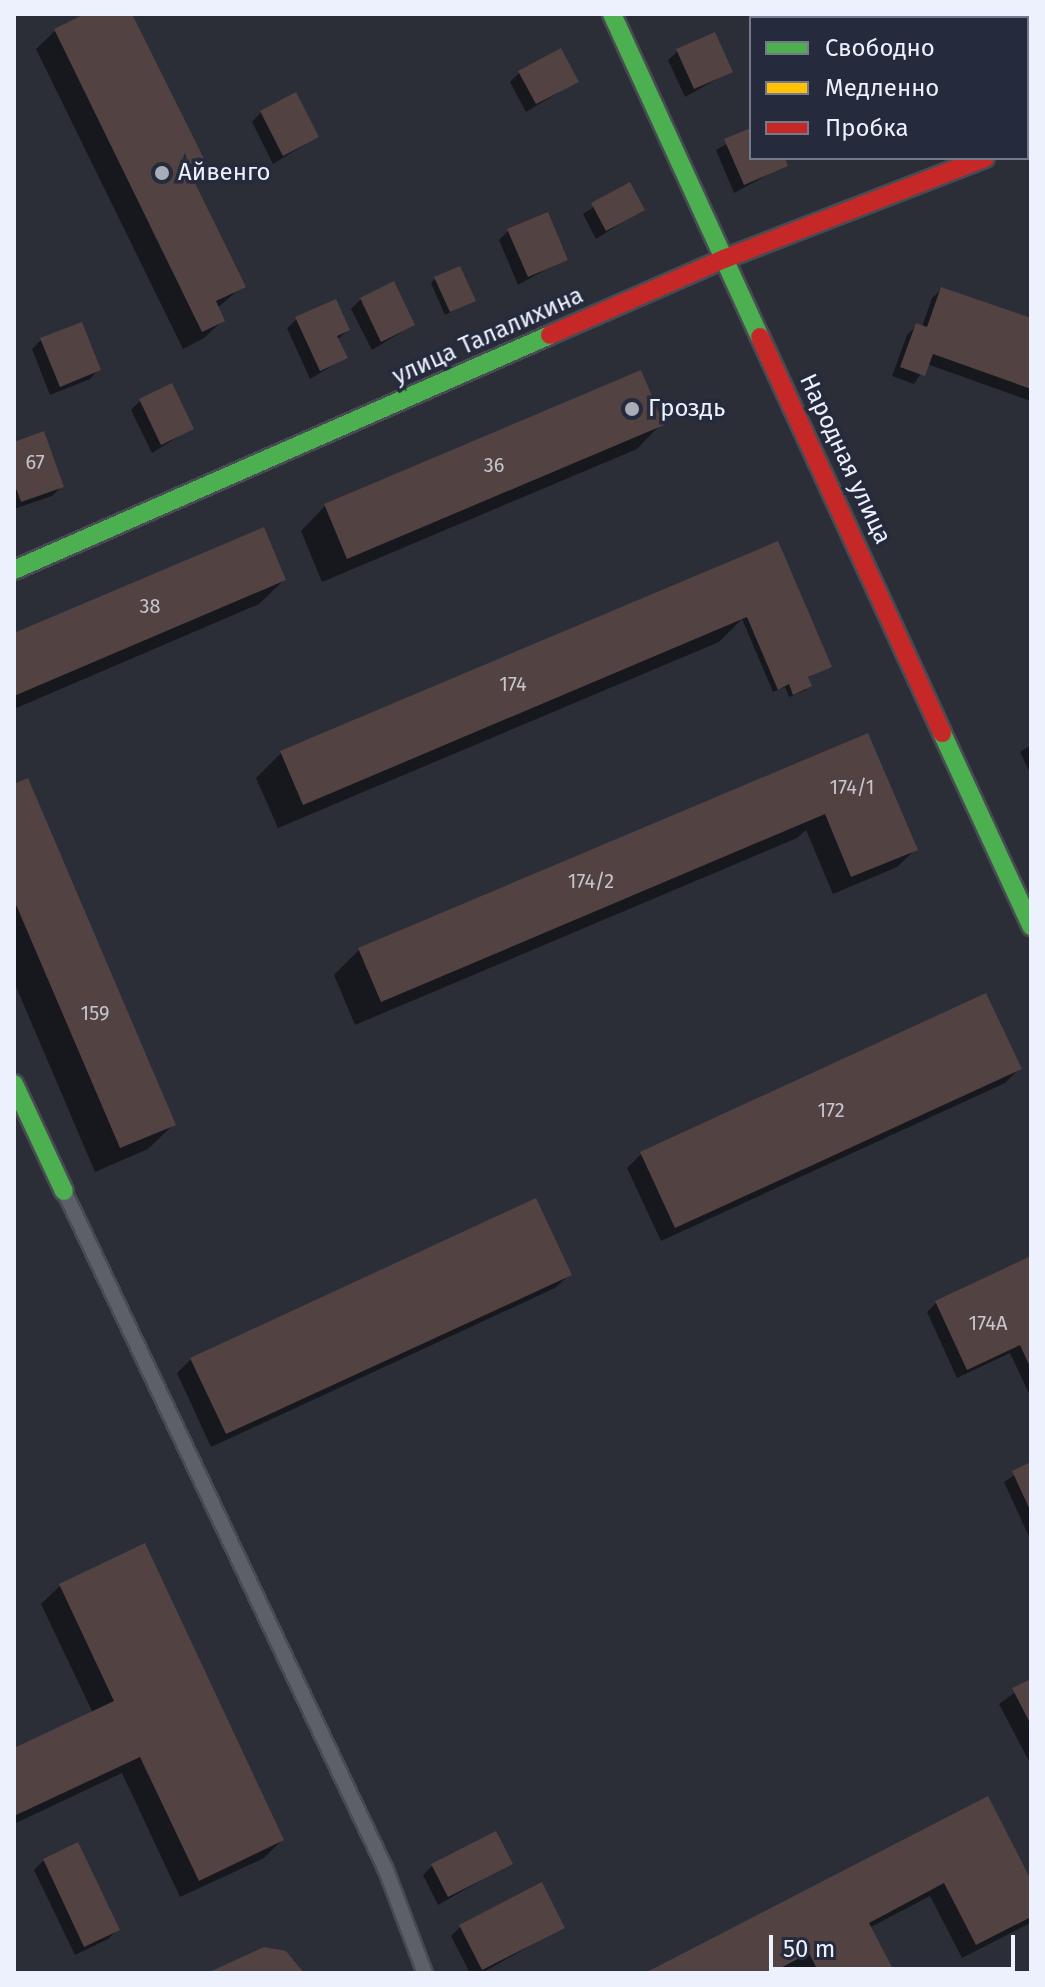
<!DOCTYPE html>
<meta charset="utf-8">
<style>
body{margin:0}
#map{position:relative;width:1045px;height:1987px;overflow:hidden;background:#2b2e37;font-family:"Fira Sans",sans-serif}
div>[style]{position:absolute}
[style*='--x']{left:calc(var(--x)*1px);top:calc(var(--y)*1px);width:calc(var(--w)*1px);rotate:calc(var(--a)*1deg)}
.shadow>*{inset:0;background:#0007}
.building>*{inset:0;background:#524241}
.roads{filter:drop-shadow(2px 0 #484b53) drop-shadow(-2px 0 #484b53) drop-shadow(0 2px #484b53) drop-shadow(0 -2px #484b53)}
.lane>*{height:14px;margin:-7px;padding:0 7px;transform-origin:7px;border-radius:7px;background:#5e6067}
.fast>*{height:18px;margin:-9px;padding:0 9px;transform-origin:9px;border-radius:9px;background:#4caf50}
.slow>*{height:18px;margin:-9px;padding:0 9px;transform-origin:9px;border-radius:9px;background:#ffc107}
.jam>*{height:18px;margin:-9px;padding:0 9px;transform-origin:9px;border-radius:9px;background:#c62828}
.dots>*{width:22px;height:22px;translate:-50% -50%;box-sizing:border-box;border:4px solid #252b3d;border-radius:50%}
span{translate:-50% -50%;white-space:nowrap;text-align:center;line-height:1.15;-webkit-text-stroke:7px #252b3d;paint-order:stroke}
.number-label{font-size:20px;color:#c6c5ce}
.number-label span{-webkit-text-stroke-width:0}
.poi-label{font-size:24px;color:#ecf1fd}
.left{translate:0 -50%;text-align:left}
.street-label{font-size:24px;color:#ecf1fd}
.frame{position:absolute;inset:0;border:16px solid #ecf1fd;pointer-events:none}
.legend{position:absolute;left:749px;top:16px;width:280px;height:144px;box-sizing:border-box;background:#252b3d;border:2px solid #757a8a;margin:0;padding:10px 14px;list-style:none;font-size:24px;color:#ecf1fd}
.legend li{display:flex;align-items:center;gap:16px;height:40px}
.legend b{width:40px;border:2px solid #757a8a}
.scale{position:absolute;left:769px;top:1935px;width:246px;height:36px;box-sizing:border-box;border:4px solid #ecf1fd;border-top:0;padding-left:10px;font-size:24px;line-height:28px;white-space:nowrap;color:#ecf1fd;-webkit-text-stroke:6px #252b3d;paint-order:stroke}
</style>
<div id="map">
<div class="shadow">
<div style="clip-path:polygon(90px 14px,130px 14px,206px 169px,193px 182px,243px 286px,217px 308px,223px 320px,204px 338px,183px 349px,36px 49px,55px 31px)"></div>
<div style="clip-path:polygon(678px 51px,731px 71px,685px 97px,668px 60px)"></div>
<div style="clip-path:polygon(520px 72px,576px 82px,526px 112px,510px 82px)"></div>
<div style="clip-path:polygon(261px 112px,317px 137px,273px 164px,252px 122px)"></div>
<div style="clip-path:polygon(751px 130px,751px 158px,783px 158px,786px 165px,734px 193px,716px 150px)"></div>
<div style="clip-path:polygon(629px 184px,643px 209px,596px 239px,583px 214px)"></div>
<div style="clip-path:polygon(508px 231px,565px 259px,518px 285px,499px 240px)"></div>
<div style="clip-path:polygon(435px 279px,473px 301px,445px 315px,431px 283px)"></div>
<div style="clip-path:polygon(942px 289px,1031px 320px,1031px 401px,927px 364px,914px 384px,892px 376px,907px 335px,917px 325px,922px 327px,932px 298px)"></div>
<div style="clip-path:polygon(361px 299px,413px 325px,372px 350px,351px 309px)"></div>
<div style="clip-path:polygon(297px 319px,348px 330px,337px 340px,345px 358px,310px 379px,287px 328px)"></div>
<div style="clip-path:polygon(41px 340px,99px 369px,90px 379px,50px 395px,32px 349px)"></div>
<div style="clip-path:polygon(140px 401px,192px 428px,152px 453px,131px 410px)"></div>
<div style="clip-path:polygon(661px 424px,637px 449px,322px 582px,301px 531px,325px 506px)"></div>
<div style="clip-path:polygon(14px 444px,62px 486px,52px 496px,14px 509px)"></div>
<div style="clip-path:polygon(777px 543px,829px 666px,807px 678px,806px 690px,789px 697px,785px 687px,773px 692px,742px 619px,719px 642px,278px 828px,256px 778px,281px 753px)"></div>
<div style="clip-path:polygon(284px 580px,259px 604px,14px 709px,14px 635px)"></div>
<div style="clip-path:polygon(1031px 745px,1031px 775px,1020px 752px)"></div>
<div style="clip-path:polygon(800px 763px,916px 849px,897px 867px,833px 894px,806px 830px,797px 838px,355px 1025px,334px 975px,359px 950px)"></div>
<div style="clip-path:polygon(14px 786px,173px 1125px,148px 1149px,95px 1172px,14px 982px)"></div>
<div style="clip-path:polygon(1020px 1068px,1005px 1083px,661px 1241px,627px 1168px,641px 1154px)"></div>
<div style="clip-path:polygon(1031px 1258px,1031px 1398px,1010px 1353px,957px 1378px,927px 1312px,936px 1303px)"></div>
<div style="clip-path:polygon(570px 1274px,555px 1288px,211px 1447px,177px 1373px,191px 1359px)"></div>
<div style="clip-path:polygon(1031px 1464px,1031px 1541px,1004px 1482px)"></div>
<div style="clip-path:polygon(144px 1546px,282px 1840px,264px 1858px,180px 1897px,122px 1773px,14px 1824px,14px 1750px,93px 1713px,41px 1604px,60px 1586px)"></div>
<div style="clip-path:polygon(1031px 1681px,1031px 1765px,999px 1704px)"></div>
<div style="clip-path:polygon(987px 1799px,1031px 1884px,1030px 1923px,962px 1958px,930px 1896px,869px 1928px,893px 1973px,798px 1973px,794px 1966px,781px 1973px,650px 1973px)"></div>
<div style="clip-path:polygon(44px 1860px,118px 1929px,108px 1939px,75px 1955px,34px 1870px)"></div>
<div style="clip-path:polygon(511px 1863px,438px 1905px,423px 1875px,432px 1866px)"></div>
<div style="clip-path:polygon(460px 1927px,563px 1927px,482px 1973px,470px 1973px,451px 1936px)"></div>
</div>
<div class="building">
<div style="clip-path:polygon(85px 14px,132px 14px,209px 169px,192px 177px,246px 287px,216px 301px,225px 321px,202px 332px,54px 29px)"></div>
<div style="clip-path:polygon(1031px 21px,1031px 75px,1027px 76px,1027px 22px)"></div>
<div style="clip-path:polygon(715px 32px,733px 72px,694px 89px,676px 49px)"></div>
<div style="clip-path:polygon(561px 48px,579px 82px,536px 104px,518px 71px)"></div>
<div style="clip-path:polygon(296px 92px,319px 137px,283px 156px,260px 111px)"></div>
<div style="clip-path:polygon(751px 128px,751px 158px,785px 158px,788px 166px,744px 185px,724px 139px)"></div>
<div style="clip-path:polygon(630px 182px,645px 210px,606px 231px,591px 203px)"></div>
<div style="clip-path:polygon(548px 212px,568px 260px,528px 277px,507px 229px)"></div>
<div style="clip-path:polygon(460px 266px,476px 301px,450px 312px,434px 277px)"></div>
<div style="clip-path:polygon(394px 281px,415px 325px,381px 342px,360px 298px)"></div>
<div style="clip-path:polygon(941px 287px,1031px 318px,1031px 389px,933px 354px,925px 376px,900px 367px,916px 323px,927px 327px)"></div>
<div style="clip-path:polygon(336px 299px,350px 330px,337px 336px,348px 358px,320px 371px,295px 317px)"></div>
<div style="clip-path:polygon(82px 322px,101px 370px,60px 387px,40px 338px)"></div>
<div style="clip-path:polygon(641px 370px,664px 425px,347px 559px,324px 504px)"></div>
<div style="clip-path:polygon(172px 383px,194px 429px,161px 445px,139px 399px)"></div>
<div style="clip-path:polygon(44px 431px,64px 487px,21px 502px,14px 483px,14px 442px)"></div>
<div style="clip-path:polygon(264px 527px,286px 580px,14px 696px,14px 633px)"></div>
<div style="clip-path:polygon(778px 541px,832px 667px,808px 677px,812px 686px,793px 695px,789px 684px,778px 690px,747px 617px,303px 805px,280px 751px)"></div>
<div style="clip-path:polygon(868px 733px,918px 850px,851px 877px,825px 814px,381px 1002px,358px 948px)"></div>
<div style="clip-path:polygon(28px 778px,176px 1125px,120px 1148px,14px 900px,14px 784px)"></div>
<div style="clip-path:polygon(986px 993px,1022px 1069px,675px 1228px,640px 1152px)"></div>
<div style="clip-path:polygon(536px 1198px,572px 1275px,226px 1434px,190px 1358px)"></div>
<div style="clip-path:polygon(1031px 1256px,1031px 1369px,1020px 1345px,967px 1370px,935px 1301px)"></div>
<div style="clip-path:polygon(1031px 1462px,1031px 1512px,1012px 1471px)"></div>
<div style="clip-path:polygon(145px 1543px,284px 1840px,199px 1881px,140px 1757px,14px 1816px,14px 1748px,114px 1701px,59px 1584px)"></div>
<div style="clip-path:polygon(1031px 1679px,1031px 1725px,1012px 1688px)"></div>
<div style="clip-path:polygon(988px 1796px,1031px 1880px,1031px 1917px,976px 1945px,944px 1883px,869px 1923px,895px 1973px,819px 1973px,809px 1953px,771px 1973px,645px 1973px)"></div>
<div style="clip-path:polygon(496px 1831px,513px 1864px,448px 1897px,431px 1864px)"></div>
<div style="clip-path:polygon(78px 1842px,120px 1930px,84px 1947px,43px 1859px)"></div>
<div style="clip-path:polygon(542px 1882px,565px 1928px,482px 1970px,459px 1925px)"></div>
<div style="clip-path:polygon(264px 1947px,286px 1951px,304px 1973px,207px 1973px)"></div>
</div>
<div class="roads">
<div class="lane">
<div style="--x:66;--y:1195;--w:747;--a:64.64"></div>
<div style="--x:386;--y:1870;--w:110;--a:69.3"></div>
</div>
<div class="fast">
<div style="--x:612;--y:14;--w:355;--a:65.4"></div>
<div style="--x:14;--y:570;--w:585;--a:-23.67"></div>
<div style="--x:942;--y:733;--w:213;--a:65.2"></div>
<div style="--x:14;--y:1084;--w:118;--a:65"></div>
</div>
<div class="slow">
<div style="--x:1027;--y:142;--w:4;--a:-27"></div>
</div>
<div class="jam">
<div style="--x:550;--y:335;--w:190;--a:-23.6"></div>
<div style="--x:724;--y:259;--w:280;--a:-21.2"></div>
<div style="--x:760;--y:337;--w:436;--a:65.3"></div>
</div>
</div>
<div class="dots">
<div style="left:162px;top:173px;background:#a8adb8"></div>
<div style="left:632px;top:409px;background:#a8adb8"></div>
</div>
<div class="number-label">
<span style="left:35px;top:462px">67</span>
<span style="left:494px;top:465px">36</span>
<span style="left:150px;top:606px">38</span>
<span style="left:513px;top:684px">174</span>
<span style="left:852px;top:787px">174/1</span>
<span style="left:591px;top:881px">174/2</span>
<span style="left:95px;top:1013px">159</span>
<span style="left:831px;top:1110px">172</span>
<span style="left:988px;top:1323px">174А</span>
</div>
<div class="poi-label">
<span class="left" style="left:178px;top:173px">Айвенго</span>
<span class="left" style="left:648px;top:409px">Гроздь</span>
</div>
<div class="street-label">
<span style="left:488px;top:336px;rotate:-24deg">улица Талалихина</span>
<span style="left:845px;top:459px;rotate:65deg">Народная улица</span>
</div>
<div class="frame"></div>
<ul class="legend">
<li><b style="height:10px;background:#4caf50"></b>Свободно</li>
<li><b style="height:10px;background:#ffc107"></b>Медленно</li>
<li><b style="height:10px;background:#c62828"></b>Пробка</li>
</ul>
<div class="scale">50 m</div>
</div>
